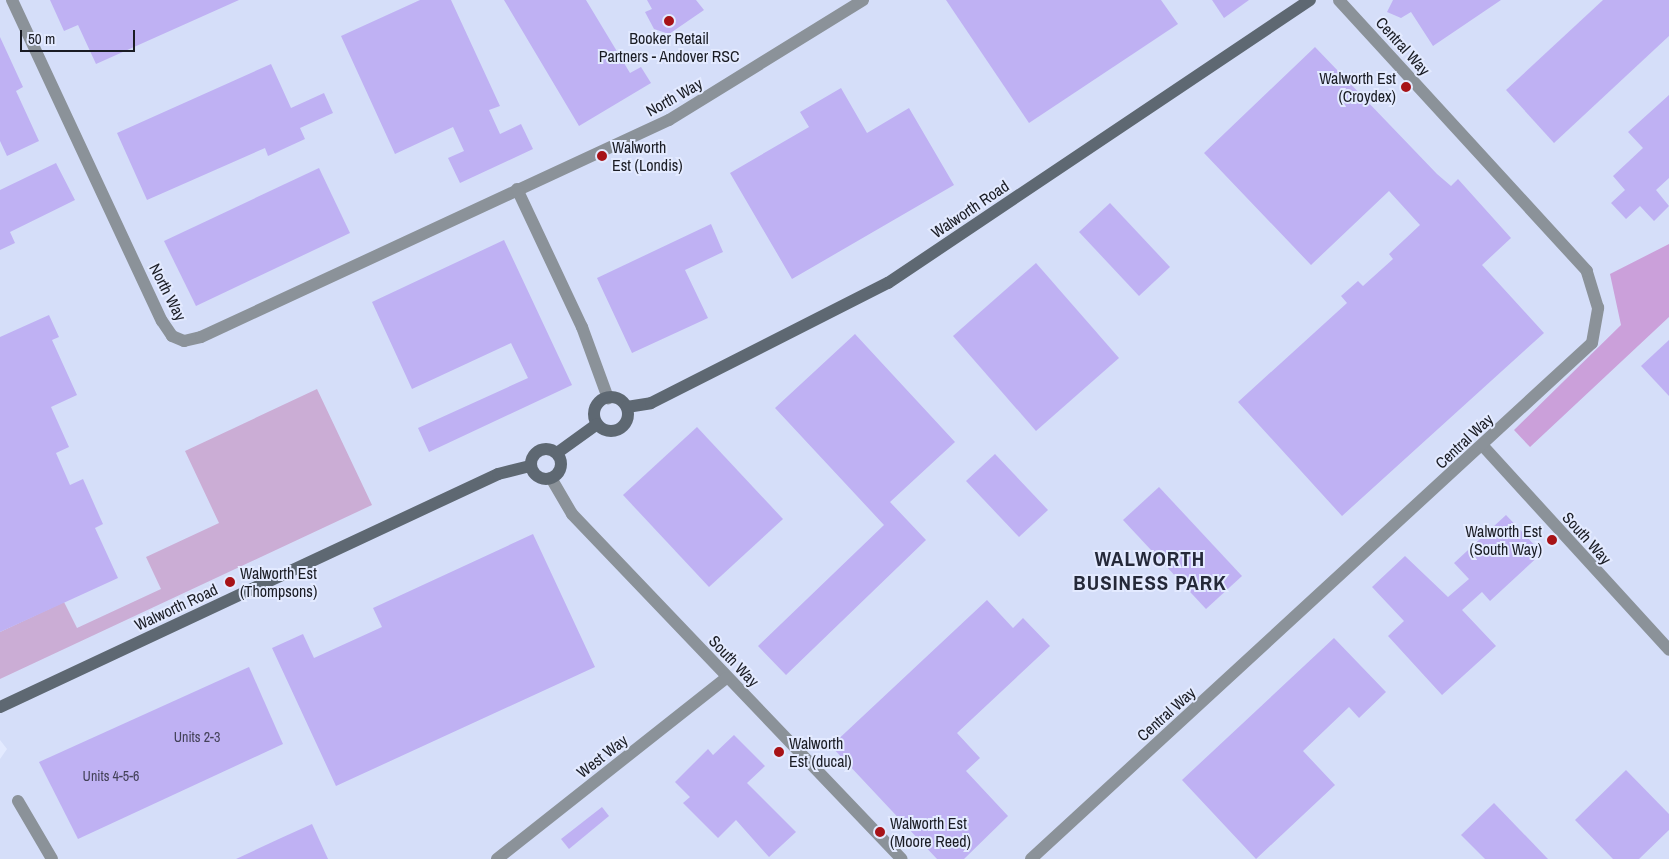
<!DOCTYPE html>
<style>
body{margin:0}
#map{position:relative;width:1669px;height:859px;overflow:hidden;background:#e3eaff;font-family:"Archivo Narrow",sans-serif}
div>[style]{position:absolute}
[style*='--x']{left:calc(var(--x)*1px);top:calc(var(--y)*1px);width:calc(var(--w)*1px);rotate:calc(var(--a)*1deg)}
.built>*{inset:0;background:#d5def9}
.green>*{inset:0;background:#cbadd5}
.forest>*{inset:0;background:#cba0da}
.building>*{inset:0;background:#bfb1f3}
.street>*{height:12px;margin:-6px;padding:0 6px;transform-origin:6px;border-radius:6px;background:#8b9299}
.secondary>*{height:12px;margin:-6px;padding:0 6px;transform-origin:6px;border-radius:6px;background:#5e6872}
.secondary>.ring{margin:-6px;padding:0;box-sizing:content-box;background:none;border:12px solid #5e6872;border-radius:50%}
.dots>*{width:14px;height:14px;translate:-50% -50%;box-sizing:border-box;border:2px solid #e3eaff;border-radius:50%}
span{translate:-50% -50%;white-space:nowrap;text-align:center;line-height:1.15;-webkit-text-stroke:4px #e3eaff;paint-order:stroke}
.number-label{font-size:14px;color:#434158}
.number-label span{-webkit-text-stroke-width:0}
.poi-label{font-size:16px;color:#1a1c24}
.right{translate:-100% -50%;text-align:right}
.left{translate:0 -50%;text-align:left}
.street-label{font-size:16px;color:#1a1c24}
.district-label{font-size:21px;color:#252939;font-weight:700;letter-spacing:1px}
.scale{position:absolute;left:20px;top:30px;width:115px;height:22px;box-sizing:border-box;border:2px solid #1a1c24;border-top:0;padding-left:6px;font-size:15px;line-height:18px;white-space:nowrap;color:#1a1c24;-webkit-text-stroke:4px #e3eaff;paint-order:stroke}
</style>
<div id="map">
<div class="built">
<div style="clip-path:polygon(0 0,1669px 0,1669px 859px,0 859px,0 759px,7px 749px,0 740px)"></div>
</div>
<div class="green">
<div style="clip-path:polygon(317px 389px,372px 505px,0 679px,0 632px,64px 602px,77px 628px,161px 589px,146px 557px,219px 523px,185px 451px)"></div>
</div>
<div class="forest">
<div style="clip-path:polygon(1669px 244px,1669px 317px,1530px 447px,1514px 430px,1621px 325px,1610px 274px)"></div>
</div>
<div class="building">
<div style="clip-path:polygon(50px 0,239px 0,96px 64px,78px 25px,64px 31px)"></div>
<div style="clip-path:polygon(420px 0,451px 0,500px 106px,489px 110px,500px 134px,521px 124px,533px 149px,460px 183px,448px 158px,464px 151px,453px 127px,395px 154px,341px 36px)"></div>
<div style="clip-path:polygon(504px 0,586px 0,630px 73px,641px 67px,651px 83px,579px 126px)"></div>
<div style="clip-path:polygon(647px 0,696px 0,704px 10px,669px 34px,654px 29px,645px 12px,652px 9px)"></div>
<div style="clip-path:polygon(946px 0,1161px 0,1178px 24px,1029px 123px)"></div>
<div style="clip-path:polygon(1212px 0,1249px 0,1224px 18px)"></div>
<div style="clip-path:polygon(1393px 0,1501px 0,1433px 46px,1411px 12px,1401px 18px,1387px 12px)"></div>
<div style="clip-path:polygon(1603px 0,1669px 0,1669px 36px,1554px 143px,1506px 90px)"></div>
<div style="clip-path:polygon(0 37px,23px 87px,16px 91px,39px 141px,7px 156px,0 141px)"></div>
<div style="clip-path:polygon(1315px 47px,1437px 174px,1451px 186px,1458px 179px,1511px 238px,1482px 265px,1544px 333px,1342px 516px,1238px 402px,1347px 303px,1341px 296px,1358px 281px,1363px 286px,1393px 259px,1389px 254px,1420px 225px,1389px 191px,1311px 265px,1204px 153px)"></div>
<div style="clip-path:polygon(271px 64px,291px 108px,324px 93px,333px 113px,300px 128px,305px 139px,268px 156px,265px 148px,147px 200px,117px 133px)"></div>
<div style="clip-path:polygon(841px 88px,867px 133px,909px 108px,954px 185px,792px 279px,730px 173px,809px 127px,800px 112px)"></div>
<div style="clip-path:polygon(1669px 95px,1669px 178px,1656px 190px,1669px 206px,1654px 221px,1640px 206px,1626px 219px,1611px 203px,1625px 190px,1613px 176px,1643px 148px,1628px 132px)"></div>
<div style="clip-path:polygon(56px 163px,75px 200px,10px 232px,15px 243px,0 250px,0 190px)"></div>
<div style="clip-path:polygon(319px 168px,350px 233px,196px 306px,164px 241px)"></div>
<div style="clip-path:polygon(1110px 203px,1170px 267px,1139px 296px,1079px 232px)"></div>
<div style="clip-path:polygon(711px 224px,723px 252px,685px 270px,708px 318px,632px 353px,597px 278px)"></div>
<div style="clip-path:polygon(504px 240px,572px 385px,429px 452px,418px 428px,528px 378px,511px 343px,412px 389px,372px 302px)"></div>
<div style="clip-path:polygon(1036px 263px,1119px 358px,1036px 431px,953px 336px)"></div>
<div style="clip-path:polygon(49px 315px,59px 337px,52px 340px,77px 395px,51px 407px,69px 447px,56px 453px,70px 485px,83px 479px,103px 524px,95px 528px,118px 578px,0 632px,0 337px)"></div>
<div style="clip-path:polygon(855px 334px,955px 442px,890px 502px,926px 540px,786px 675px,758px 646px,884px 525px,775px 408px)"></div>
<div style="clip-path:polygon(1669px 340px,1669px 396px,1641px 366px)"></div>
<div style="clip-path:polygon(697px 427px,783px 519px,709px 587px,623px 495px)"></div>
<div style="clip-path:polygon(995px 454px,1048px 510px,1019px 537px,966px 481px)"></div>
<div style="clip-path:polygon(1159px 487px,1242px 576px,1206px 609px,1123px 520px)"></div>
<div style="clip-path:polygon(1506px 515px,1542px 553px,1490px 601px,1482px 592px,1462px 610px,1496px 646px,1442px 695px,1388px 636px,1404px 621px,1372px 587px,1405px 556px,1448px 597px,1469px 579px,1454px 563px)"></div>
<div style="clip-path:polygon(533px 534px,595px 667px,336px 786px,272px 648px,303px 634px,314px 658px,382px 627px,373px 608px)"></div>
<div style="clip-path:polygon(987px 600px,1013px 628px,1023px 618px,1050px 646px,957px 733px,980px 758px,966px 771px,1008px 816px,964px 859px,937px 859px,831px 746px)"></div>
<div style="clip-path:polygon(1334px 638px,1386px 692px,1359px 718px,1349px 707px,1303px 751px,1335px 785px,1256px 859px,1182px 780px)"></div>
<div style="clip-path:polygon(249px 667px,283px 744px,78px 839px,39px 762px)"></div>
<div style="clip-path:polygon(734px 735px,765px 766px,747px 783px,796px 832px,769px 857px,736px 820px,718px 838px,683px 803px,690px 797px,675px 782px,708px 749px,713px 755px)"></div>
<div style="clip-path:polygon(1626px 770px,1669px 814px,1669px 830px,1639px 859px,1613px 859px,1575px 820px)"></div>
<div style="clip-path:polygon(1494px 803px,1548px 859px,1485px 859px,1461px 835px)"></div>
<div style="clip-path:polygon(602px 807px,609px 816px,569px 849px,561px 839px)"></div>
<div style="clip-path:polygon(312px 824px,328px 859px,236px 859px,281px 838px)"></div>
</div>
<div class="street">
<div style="--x:12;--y:0;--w:354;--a:65"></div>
<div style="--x:162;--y:321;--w:18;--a:56"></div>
<div style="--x:172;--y:336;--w:13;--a:23"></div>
<div style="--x:184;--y:341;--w:17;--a:-13"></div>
<div style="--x:201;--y:337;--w:516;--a:-24.88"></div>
<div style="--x:669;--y:120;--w:228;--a:-31.7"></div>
<div style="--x:517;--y:189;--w:153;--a:64.8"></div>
<div style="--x:582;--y:327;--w:76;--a:69.9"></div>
<div style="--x:1483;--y:446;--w:276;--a:47.6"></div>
<div style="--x:551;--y:478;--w:42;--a:59.7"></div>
<div style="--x:572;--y:514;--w:477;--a:46.3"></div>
<div style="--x:18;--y:801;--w:67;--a:59.6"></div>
<div style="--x:497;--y:859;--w:292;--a:-38.3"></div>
<div style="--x:1031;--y:859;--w:762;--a:-42.61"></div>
<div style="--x:1592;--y:343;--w:36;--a:-80"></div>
<div style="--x:1598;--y:308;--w:39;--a:-107"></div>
<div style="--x:1587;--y:271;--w:367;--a:-132.5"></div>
</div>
<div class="secondary">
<div class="ring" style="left:594px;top:397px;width:22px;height:22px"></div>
<div style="--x:627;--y:407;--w:24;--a:-9"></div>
<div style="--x:651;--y:403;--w:266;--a:-26.9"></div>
<div style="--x:888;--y:283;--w:508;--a:-33.85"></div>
<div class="ring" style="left:531px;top:449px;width:18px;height:18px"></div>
<div style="--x:557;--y:453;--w:49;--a:-35.9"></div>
<div style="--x:0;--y:707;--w:550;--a:-25.07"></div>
<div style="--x:498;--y:474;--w:34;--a:-14"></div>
</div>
<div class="dots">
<div style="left:669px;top:21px;background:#a71217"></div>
<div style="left:1406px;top:87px;background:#a71217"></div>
<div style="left:602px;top:156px;background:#a71217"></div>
<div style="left:1552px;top:540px;background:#a71217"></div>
<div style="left:230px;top:582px;background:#a71217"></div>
<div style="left:779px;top:752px;background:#a71217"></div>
<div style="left:880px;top:832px;background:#a71217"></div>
</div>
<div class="number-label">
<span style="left:197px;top:737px">Units 2-3</span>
<span style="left:111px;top:776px">Units 4-5-6</span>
</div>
<div class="poi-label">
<span style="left:669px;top:47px">Booker Retail<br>Partners - Andover RSC</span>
<span class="right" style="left:1396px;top:87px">Walworth Est<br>(Croydex)</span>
<span class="left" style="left:612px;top:156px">Walworth<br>Est (Londis)</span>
<span class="right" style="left:1542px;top:540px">Walworth Est<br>(South Way)</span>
<span class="left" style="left:240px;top:582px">Walworth Est<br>(Thompsons)</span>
<span class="left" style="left:789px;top:752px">Walworth<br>Est (ducal)</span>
<span class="left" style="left:890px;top:832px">Walworth Est<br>(Moore Reed)</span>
</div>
<div class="street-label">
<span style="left:1403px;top:46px;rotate:48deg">Central Way</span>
<span style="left:674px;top:97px;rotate:-29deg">North Way</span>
<span style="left:970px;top:209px;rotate:-34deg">Walworth Road</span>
<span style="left:168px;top:292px;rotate:63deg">North Way</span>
<span style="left:1464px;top:441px;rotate:-43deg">Central Way</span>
<span style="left:1587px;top:538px;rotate:48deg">South Way</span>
<span style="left:176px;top:607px;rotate:-25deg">Walworth Road</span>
<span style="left:734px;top:661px;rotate:46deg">South Way</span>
<span style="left:1166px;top:714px;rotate:-42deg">Central Way</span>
<span style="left:602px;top:756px;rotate:-38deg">West Way</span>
</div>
<div class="district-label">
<span style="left:1150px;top:571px">WALWORTH<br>BUSINESS PARK</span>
</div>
<div class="scale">50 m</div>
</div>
